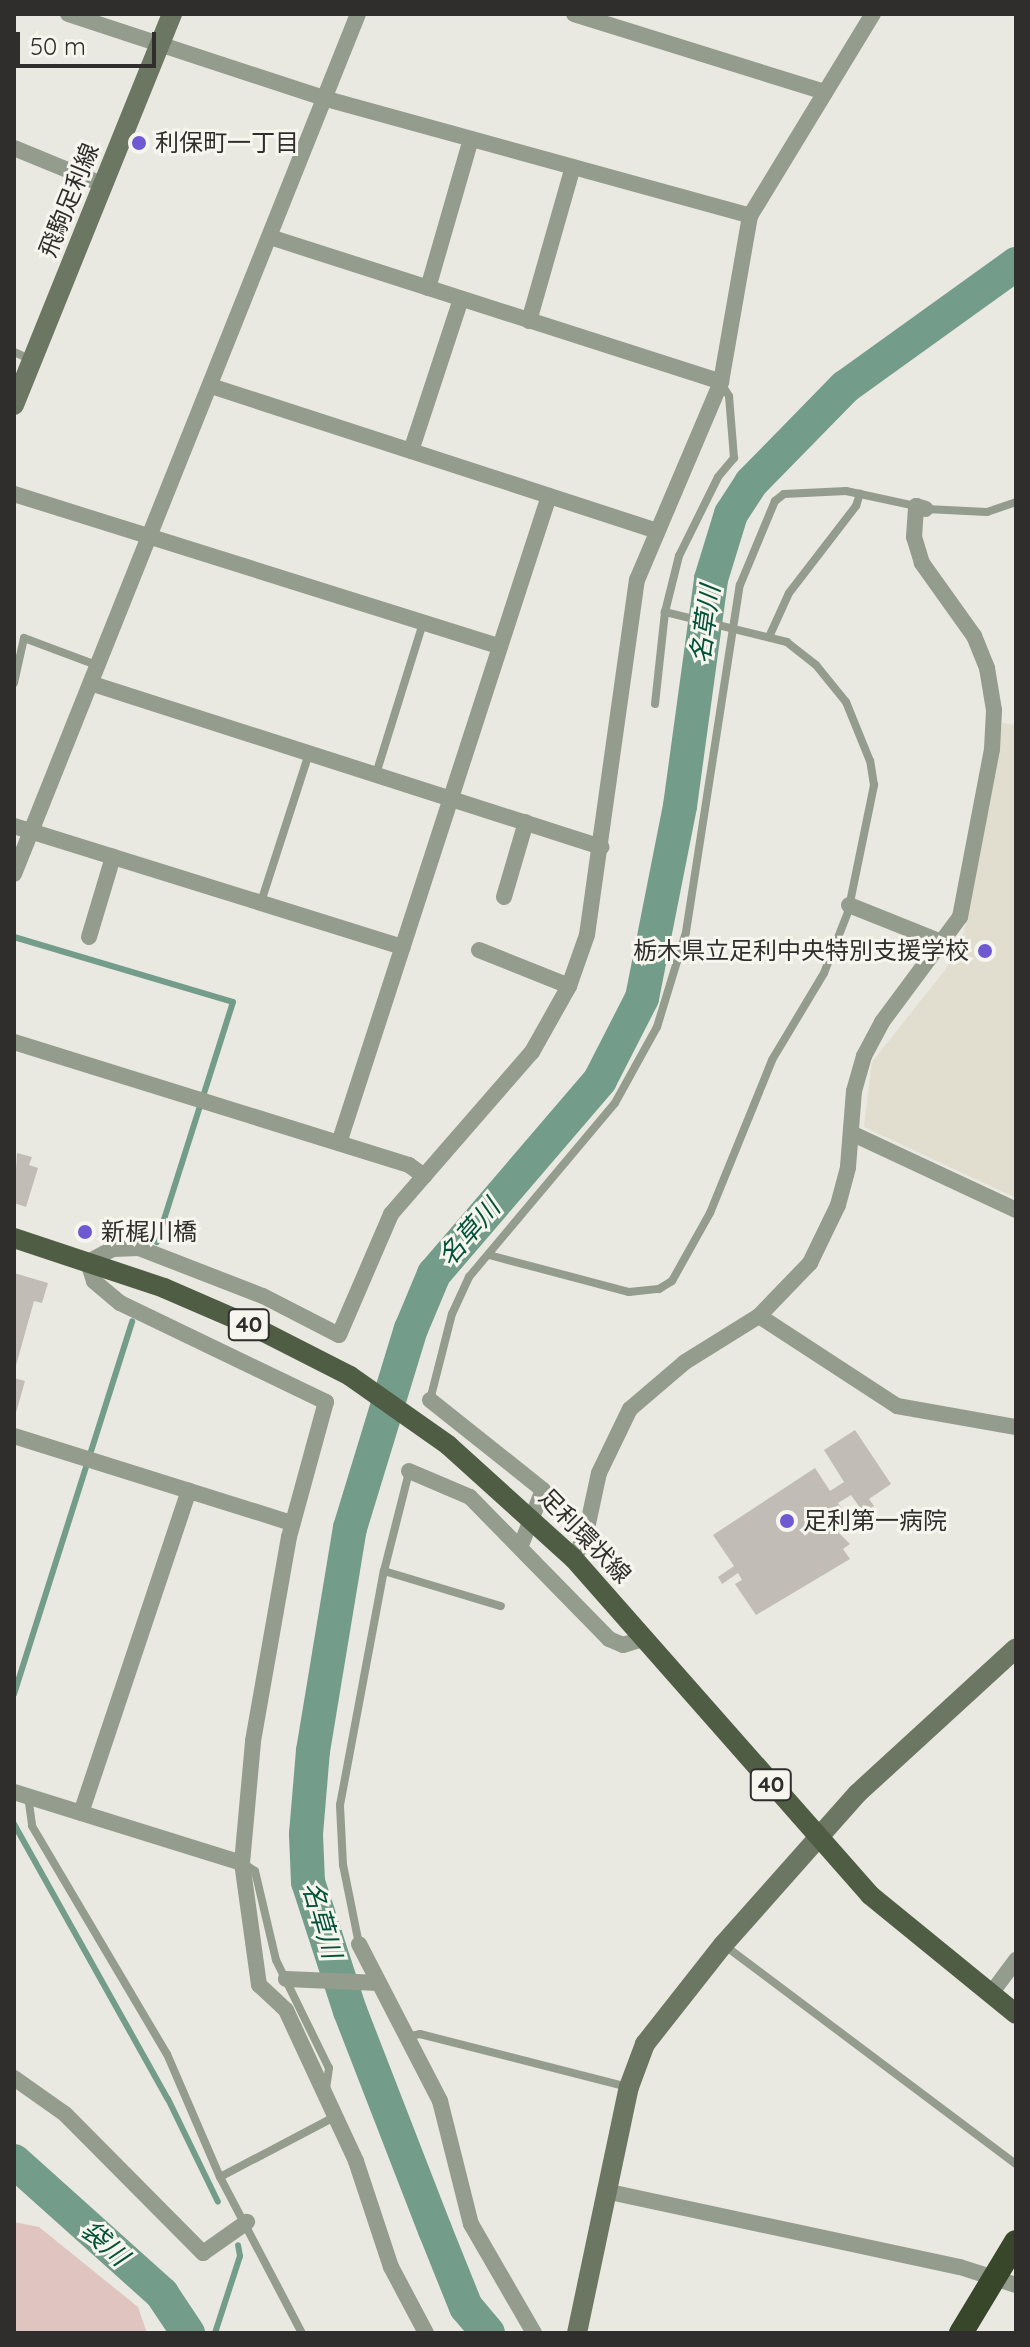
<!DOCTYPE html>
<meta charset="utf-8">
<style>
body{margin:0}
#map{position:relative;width:1030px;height:2347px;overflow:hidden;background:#e9e8e1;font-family:Quicksand,"Noto Sans JP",sans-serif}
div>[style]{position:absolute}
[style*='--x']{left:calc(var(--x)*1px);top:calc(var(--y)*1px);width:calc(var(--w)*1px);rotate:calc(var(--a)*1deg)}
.built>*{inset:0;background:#e1ded0}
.green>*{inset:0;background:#e0c4bf}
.stream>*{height:6px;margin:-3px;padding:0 3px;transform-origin:3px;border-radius:3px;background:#749c8a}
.river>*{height:34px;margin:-17px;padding:0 17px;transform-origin:17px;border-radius:17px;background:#749c8a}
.building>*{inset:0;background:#c2bcb7}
.lane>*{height:8px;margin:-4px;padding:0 4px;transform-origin:4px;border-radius:4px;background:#939c8d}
.street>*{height:16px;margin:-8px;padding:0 8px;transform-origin:8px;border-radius:8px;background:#939c8d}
.secondary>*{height:20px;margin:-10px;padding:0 10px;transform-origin:10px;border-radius:10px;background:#6b7762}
.primary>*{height:20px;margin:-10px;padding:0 10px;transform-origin:10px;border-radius:10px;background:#4f5d44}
.highway>*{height:24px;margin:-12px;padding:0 12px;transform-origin:12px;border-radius:12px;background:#38472a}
.dots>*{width:22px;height:22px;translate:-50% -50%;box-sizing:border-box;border:4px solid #f6f5ee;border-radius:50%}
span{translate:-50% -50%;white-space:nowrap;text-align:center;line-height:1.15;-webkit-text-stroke:6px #f6f5ee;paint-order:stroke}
.shield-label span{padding:2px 6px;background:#f6f5ee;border:2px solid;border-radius:6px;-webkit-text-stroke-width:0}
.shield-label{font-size:22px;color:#2f2e2c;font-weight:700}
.poi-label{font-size:24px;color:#2f2e2c}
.left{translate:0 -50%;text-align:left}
.right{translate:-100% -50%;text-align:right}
.street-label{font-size:24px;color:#2f2e2c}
.water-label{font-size:26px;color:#01523a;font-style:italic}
.frame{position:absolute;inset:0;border:16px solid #2f2e2c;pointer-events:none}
.scale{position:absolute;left:16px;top:32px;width:140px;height:36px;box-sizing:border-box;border:4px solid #2f2e2c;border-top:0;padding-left:10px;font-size:24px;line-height:28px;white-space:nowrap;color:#2f2e2c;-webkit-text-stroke:6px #f6f5ee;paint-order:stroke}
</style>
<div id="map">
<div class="built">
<div style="clip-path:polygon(1002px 723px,1016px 725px,1016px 1198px,864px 1127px,872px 1062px,945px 970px,964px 932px)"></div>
</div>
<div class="green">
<div style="clip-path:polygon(14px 2222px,39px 2227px,138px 2307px,147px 2333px,14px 2333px)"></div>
</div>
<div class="stream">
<div style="--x:14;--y:937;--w:228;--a:16.5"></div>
<div style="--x:233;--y:1002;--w:252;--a:107.6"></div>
<div style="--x:14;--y:1694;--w:391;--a:-72.4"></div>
<div style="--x:14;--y:1824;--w:315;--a:60.8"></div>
<div style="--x:168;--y:2099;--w:114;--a:64.1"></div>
<div style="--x:215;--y:2333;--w:81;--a:-72"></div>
<div style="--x:240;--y:2256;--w:11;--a:-100"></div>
</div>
<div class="river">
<div style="--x:14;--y:2161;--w:199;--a:41.9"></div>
<div style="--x:162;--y:2294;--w:47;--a:56.3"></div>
<div style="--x:488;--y:2333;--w:34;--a:-130"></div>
<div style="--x:466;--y:2307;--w:83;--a:-111.9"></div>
<div style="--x:435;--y:2230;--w:235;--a:-111.2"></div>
<div style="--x:350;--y:2011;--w:136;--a:-108"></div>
<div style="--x:308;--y:1882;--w:48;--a:-92.4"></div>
<div style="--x:306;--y:1834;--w:83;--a:-85.2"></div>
<div style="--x:313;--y:1751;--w:226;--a:-80.6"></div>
<div style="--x:350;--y:1528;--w:208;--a:-73"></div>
<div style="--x:411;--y:1329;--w:60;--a:-67.3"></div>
<div style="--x:434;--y:1274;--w:255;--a:-49.4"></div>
<div style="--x:600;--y:1080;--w:92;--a:-62.9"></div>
<div style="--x:642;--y:998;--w:196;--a:-78.8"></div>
<div style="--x:680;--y:806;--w:229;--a:-82.2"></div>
<div style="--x:711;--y:579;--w:68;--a:-72.9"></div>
<div style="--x:731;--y:514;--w:37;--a:-57"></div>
<div style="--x:751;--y:483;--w:134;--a:-45.6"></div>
<div style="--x:845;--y:387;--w:211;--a:-35.7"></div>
</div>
<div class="building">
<div style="clip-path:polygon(17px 1153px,32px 1157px,29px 1165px,38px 1168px,26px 1207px,14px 1203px)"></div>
<div style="clip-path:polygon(14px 1273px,48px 1283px,42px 1303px,34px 1301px,15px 1369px)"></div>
<div style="clip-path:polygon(14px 1378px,25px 1381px,15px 1416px,14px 1415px)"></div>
<div style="clip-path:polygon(855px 1430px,891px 1484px,869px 1499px,874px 1506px,863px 1512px,851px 1495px,838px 1503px,847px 1516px,832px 1526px,850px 1544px,843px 1549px,850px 1559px,756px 1615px,735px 1584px,742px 1580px,738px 1573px,722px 1584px,718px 1577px,734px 1566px,713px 1535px,815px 1468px,830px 1491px,844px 1482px,824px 1450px)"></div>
</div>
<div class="lane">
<div style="--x:14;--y:352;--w:20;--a:24"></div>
<div style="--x:926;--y:509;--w:61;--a:2.8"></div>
<div style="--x:987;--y:512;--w:31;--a:-19"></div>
<div style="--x:769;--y:637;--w:48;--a:-65.6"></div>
<div style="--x:789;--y:593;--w:110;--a:-52.4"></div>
<div style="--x:856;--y:506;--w:13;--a:-72"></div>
<div style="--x:14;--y:683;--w:46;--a:-77.5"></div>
<div style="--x:24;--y:638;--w:80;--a:20.5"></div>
<div style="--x:655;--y:704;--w:93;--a:-83.8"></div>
<div style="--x:665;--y:612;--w:58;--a:-76"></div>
<div style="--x:679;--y:556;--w:88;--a:-63.7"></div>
<div style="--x:718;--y:477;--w:25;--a:-50"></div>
<div style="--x:734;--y:458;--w:62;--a:-94.6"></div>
<div style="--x:729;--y:396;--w:15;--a:-122"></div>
<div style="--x:376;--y:774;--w:158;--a:-72.7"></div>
<div style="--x:261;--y:902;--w:157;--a:-72.1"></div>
<div style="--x:489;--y:1255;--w:145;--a:14.8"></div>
<div style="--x:629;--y:1292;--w:30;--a:-6"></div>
<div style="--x:659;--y:1289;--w:15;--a:-32"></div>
<div style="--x:672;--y:1281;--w:78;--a:-60.8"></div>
<div style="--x:710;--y:1213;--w:165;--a:-67.9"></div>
<div style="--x:772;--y:1060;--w:101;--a:-59.1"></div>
<div style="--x:824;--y:973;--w:66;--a:-68.5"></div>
<div style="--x:848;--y:912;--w:130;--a:-78.4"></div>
<div style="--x:874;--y:785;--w:24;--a:-99"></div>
<div style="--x:870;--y:761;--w:64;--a:-112.1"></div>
<div style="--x:846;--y:702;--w:48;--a:-129"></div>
<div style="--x:816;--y:665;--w:37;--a:-142"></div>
<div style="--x:787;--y:642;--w:126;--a:-166.2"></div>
<div style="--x:430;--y:1400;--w:89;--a:-75.7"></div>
<div style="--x:452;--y:1314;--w:41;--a:-65.3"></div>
<div style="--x:469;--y:1277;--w:227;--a:-50"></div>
<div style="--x:615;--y:1103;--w:87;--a:-61.1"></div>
<div style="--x:657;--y:1027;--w:99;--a:-73"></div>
<div style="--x:686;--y:932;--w:351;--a:-81.2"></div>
<div style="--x:740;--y:585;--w:91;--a:-67.4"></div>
<div style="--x:775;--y:501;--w:11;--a:-38"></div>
<div style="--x:784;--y:494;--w:62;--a:-2.8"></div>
<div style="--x:846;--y:491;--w:72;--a:12.1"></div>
<div style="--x:384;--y:1571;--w:122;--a:16.7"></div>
<div style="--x:28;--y:1796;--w:30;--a:82"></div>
<div style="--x:32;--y:1826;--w:265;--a:59.4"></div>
<div style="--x:167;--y:2054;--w:134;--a:66.7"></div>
<div style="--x:220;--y:2177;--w:176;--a:62.3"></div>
<div style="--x:243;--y:1863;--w:14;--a:34"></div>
<div style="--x:255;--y:1871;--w:91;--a:76.7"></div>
<div style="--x:276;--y:1960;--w:120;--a:63.9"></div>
<div style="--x:329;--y:2068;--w:21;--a:98"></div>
<div style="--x:359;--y:1944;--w:81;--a:-101.4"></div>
<div style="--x:343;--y:1865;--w:60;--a:-92.9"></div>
<div style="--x:340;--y:1805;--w:238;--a:-79.4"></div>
<div style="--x:384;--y:1571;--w:102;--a:-75.8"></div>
<div style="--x:724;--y:1945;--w:365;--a:36.9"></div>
<div style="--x:406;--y:2037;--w:14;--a:-12"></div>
<div style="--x:420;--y:2034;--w:215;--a:14.3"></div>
<div style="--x:220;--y:2177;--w:131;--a:-27.7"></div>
</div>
<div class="street">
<div style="--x:68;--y:14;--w:268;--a:18.2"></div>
<div style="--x:323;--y:98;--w:443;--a:15.4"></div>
<div style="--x:574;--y:14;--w:263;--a:17.3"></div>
<div style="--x:14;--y:148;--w:97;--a:22.3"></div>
<div style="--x:270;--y:237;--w:474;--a:17.8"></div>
<div style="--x:428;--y:288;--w:155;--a:-73.9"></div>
<div style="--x:529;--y:321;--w:160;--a:-74.1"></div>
<div style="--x:211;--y:386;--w:467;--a:18"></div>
<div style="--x:411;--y:451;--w:160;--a:-71.8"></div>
<div style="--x:14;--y:494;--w:507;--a:17.43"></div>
<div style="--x:93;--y:684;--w:534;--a:17.79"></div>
<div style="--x:14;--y:826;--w:407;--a:17.3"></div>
<div style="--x:14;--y:874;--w:926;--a:-68.2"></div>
<div style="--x:504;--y:897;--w:78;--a:-73.7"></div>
<div style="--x:849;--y:905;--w:102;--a:21.8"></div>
<div style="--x:89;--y:937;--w:84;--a:-73.3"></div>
<div style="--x:479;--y:950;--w:97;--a:21.8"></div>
<div style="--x:14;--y:1042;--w:414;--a:17.3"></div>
<div style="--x:409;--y:1165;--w:19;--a:36"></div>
<div style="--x:851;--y:1133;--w:182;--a:25"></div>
<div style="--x:339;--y:1143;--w:680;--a:-72.02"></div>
<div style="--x:759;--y:1316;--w:165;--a:33.1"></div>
<div style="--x:897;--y:1406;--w:121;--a:10"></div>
<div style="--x:430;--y:1400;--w:144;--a:38.5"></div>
<div style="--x:543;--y:1490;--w:59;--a:111.8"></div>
<div style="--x:14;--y:1436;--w:291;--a:17.4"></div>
<div style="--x:409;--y:1471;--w:66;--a:23.1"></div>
<div style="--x:470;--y:1497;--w:199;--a:45.6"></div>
<div style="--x:609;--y:1639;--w:15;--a:23"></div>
<div style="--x:623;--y:1645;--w:24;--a:-17"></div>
<div style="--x:574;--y:1559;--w:29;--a:-65"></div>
<div style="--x:586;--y:1533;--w:61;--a:-77.8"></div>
<div style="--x:599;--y:1473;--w:71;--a:-64.2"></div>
<div style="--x:630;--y:1409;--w:72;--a:-40.5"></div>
<div style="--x:685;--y:1362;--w:87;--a:-31.9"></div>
<div style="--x:759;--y:1316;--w:74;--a:-46.1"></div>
<div style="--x:810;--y:1263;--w:64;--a:-64.2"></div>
<div style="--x:838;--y:1205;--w:39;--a:-75"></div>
<div style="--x:848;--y:1167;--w:76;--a:-85.5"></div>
<div style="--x:854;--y:1091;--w:36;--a:-74"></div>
<div style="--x:864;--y:1056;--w:38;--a:-62"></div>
<div style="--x:882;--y:1022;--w:131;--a:-53.4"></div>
<div style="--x:960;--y:917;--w:171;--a:-79.2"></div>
<div style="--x:992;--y:749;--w:39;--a:-87"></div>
<div style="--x:994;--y:710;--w:43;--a:-99.5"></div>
<div style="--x:987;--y:668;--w:35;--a:-112"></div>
<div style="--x:974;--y:636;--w:90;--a:-125.5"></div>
<div style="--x:922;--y:563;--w:27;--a:-107"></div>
<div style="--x:914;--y:537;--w:31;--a:-86"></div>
<div style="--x:916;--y:506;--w:10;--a:17"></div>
<div style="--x:14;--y:1792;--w:239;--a:17.3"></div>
<div style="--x:81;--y:1813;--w:340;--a:-71.5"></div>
<div style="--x:359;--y:1944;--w:177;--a:62.7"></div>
<div style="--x:440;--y:2101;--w:127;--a:75.9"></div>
<div style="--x:471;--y:2224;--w:126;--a:60"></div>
<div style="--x:286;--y:1979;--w:93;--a:2.5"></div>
<div style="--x:990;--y:1995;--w:44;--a:-53.4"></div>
<div style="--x:14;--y:2078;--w:62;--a:35.2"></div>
<div style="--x:65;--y:2114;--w:196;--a:45.2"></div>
<div style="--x:203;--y:2253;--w:54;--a:-35.2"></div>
<div style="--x:605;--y:2191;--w:363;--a:12.1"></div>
<div style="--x:960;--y:2267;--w:59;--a:17.8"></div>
<div style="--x:426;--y:2333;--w:75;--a:-117.9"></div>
<div style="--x:391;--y:2267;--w:112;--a:-108.3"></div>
<div style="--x:356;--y:2161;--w:166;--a:-114.9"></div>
<div style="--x:286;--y:2010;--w:37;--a:-137"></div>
<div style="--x:259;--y:1985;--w:123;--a:-97.9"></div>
<div style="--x:242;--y:1863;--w:122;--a:-84.8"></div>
<div style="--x:253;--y:1741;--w:207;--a:-80"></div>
<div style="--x:289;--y:1537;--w:140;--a:-74.7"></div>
<div style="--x:326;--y:1402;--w:229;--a:-154.3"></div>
<div style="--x:120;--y:1303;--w:34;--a:-140"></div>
<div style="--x:94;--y:1281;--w:20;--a:-108"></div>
<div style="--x:88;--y:1262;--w:27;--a:-28"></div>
<div style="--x:112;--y:1249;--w:27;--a:-2"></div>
<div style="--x:139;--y:1248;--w:133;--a:21.2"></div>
<div style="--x:263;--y:1296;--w:85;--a:27.2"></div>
<div style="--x:339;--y:1335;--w:132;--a:-66.7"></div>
<div style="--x:391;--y:1214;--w:215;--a:-49"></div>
<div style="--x:532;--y:1052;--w:76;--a:-60.7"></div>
<div style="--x:569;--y:986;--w:54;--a:-70.6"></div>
<div style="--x:587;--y:935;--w:359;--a:-82"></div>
<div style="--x:637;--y:580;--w:215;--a:-67"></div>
<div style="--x:721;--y:382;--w:169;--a:-80.1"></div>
<div style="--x:750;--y:216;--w:237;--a:-58.7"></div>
</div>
<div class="secondary">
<div style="--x:14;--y:405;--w:422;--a:-68"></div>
<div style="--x:577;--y:2333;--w:251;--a:-78.1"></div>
<div style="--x:629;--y:2087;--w:46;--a:-69.6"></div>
<div style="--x:645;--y:2044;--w:126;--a:-51.8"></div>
<div style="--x:723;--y:1945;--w:203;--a:-48.4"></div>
<div style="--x:858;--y:1793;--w:214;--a:-42.5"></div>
</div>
<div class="primary">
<div style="--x:14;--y:1238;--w:158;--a:18.4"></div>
<div style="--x:164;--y:1288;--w:96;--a:23.4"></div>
<div style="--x:252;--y:1326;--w:110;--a:27"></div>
<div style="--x:350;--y:1376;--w:120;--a:35.1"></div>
<div style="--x:448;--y:1445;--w:170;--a:42.1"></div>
<div style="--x:574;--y:1559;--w:448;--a:48.6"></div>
<div style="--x:870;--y:1895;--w:188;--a:39.2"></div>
</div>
<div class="highway">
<div style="--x:961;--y:2333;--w:106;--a:-58.9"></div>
</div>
<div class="dots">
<div style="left:139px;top:143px;background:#6e59d3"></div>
<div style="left:985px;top:951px;background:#6e59d3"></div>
<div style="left:85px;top:1232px;background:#6e59d3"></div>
<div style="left:787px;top:1521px;background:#6e59d3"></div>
</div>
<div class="shield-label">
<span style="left:249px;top:1325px">40</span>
<span style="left:771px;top:1785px">40</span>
</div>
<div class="poi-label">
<span class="left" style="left:155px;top:143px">利保町一丁目</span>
<span class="right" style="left:969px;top:951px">栃木県立足利中央特別支援学校</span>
<span class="left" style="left:101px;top:1232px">新梶川橋</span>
<span class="left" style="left:803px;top:1521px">足利第一病院</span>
</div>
<div class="street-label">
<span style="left:69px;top:200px;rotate:-68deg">飛駒足利線</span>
<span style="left:585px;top:1536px;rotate:46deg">足利環状線</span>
</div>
<div class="water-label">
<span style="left:705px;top:624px;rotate:-82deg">名草川</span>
<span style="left:469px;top:1232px;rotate:-49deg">名草川</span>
<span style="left:322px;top:1920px;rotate:74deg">名草川</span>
<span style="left:105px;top:2243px;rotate:42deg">袋川</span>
</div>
<div class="frame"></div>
<div class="scale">50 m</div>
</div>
